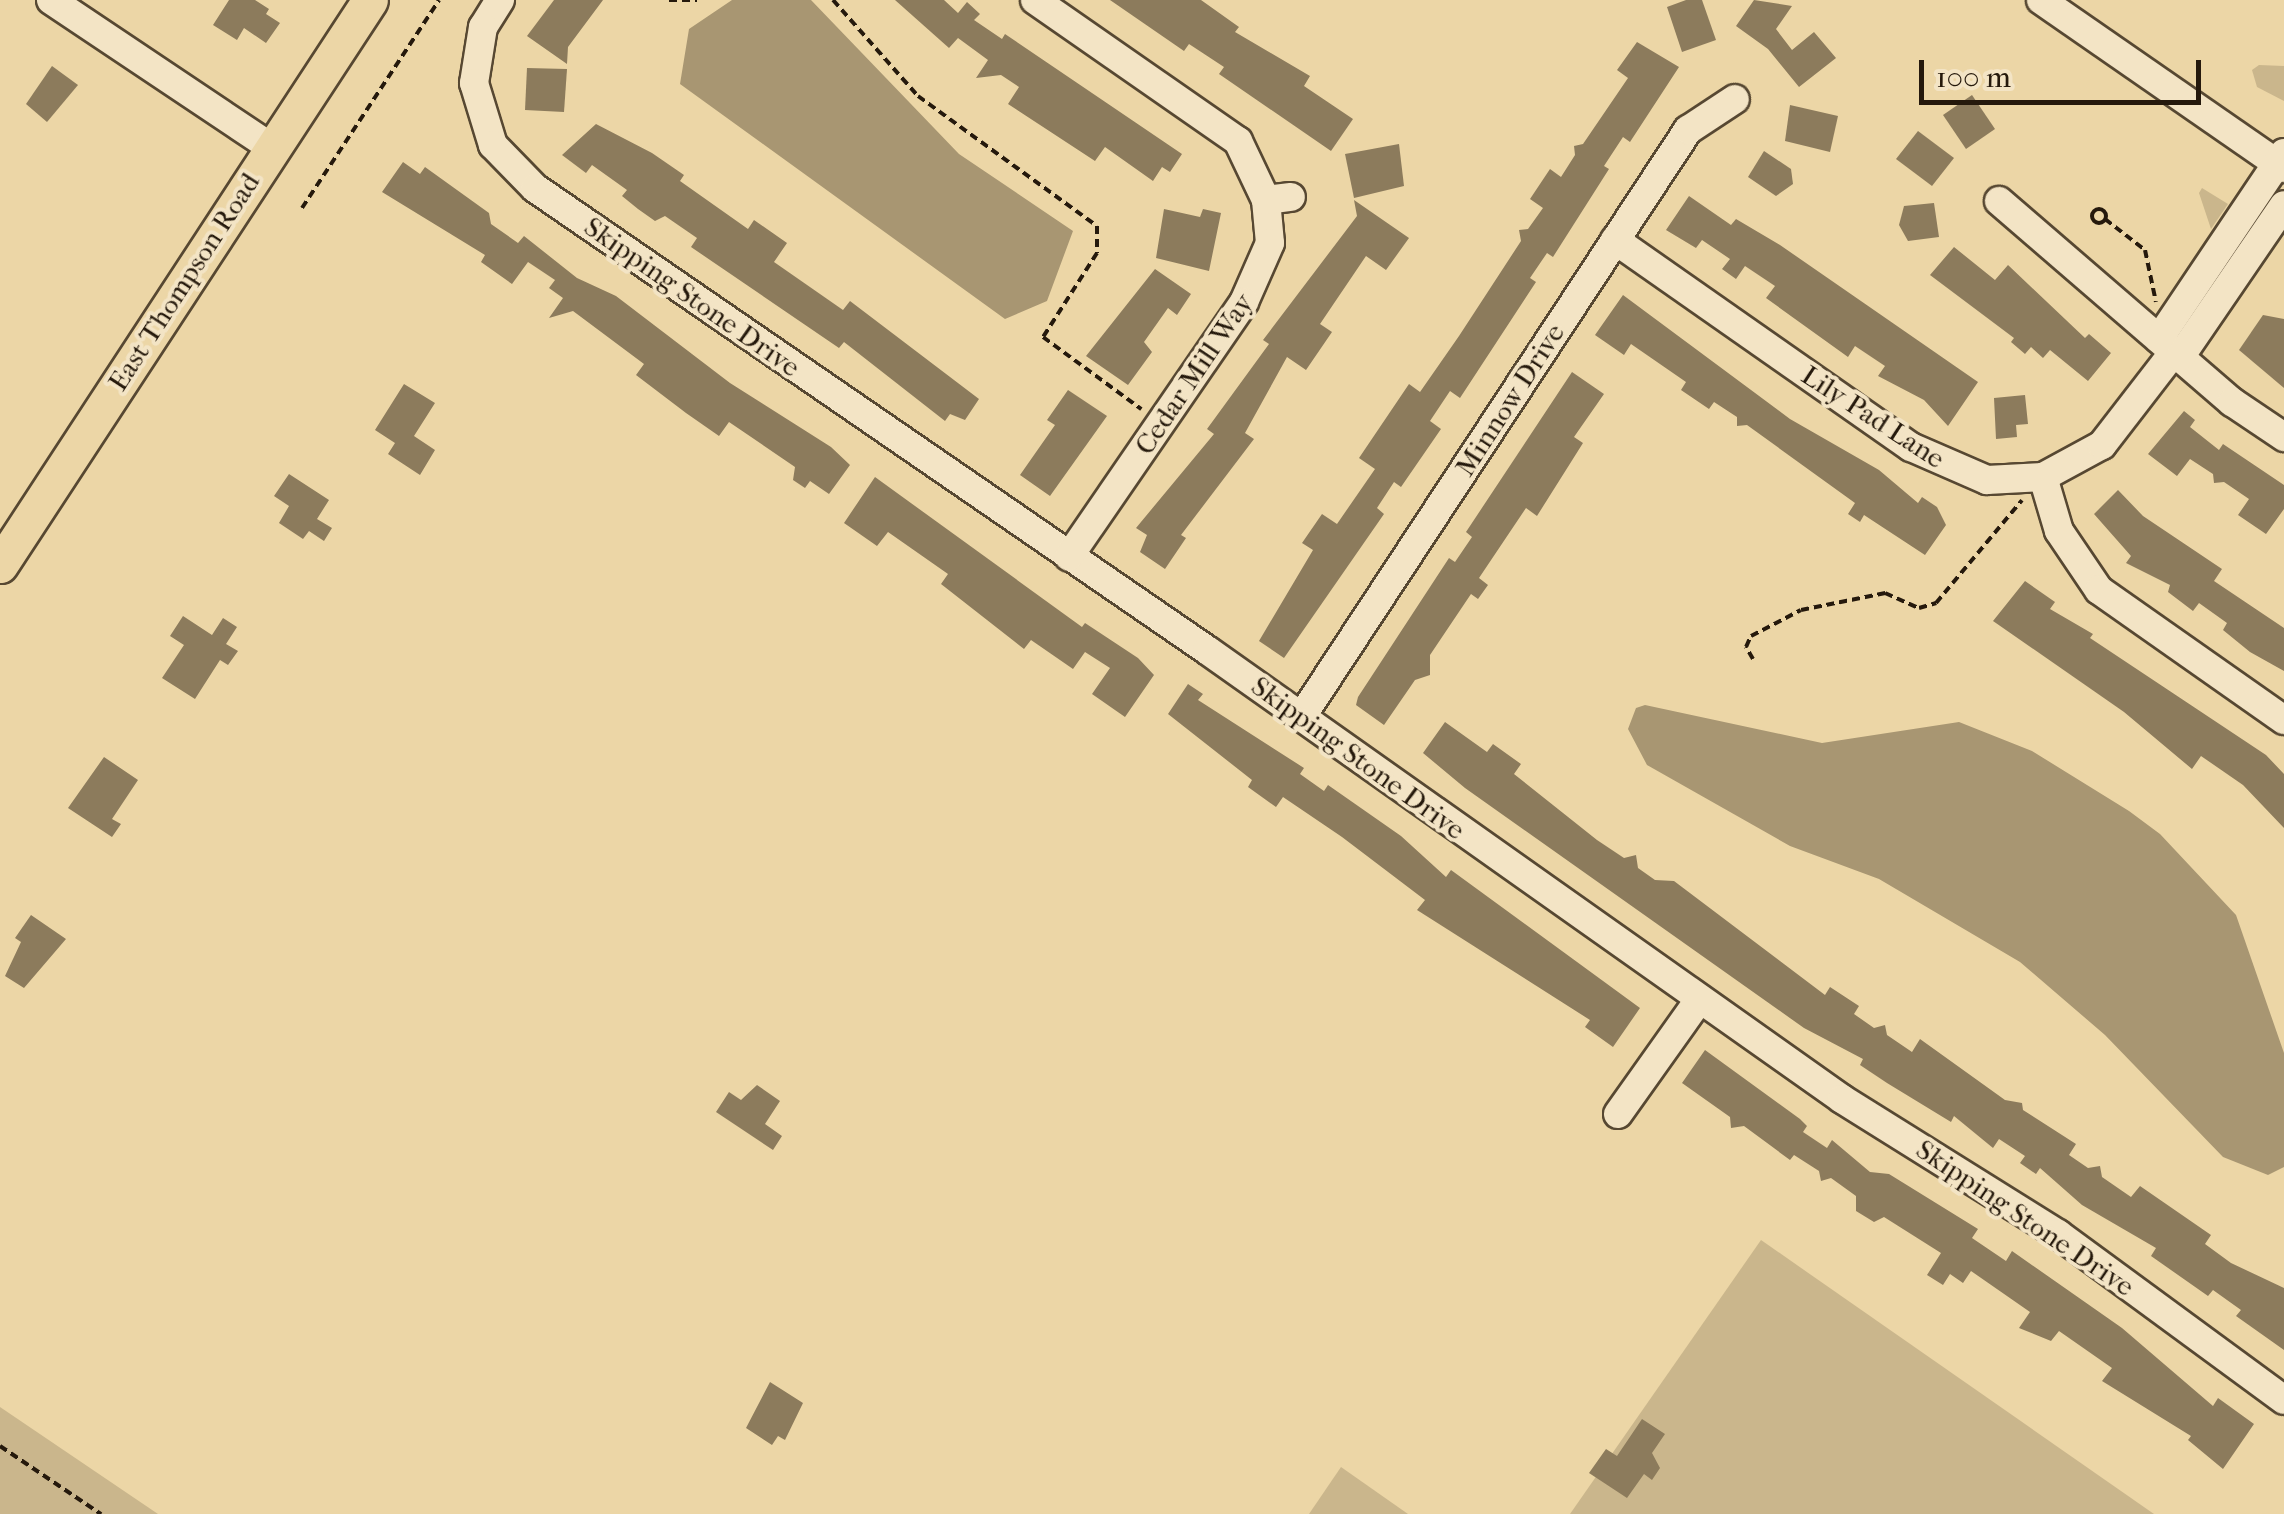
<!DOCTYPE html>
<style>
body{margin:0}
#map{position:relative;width:2284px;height:1514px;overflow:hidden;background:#ecd6a6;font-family:"IM FELL French Canon",serif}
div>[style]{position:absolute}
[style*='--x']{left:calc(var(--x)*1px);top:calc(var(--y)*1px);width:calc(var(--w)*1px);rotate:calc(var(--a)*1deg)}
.green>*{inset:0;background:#cab68c}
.water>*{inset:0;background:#a89672}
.building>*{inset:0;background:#8c7b5c}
.path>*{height:4px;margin-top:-2px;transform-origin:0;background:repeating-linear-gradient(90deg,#25190c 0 8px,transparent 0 13px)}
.path>.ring{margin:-2px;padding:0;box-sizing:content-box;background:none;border:4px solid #25190c;border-radius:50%}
.roads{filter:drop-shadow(2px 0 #574832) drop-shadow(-2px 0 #574832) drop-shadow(0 2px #574832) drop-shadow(0 -2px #574832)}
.minor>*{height:28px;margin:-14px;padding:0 14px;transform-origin:14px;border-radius:14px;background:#f3e4c5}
.major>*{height:35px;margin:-17.5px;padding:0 17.5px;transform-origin:17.5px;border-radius:17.5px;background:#ecd6a6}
span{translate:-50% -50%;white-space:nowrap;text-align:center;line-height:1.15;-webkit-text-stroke:8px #f3e4c5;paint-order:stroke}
.street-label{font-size:28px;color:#25190c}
.scale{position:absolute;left:1919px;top:60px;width:282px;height:45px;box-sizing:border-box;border:5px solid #25190c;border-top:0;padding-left:12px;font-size:30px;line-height:35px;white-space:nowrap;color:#25190c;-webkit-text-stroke:8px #f3e4c5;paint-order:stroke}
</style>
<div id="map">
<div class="green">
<div style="clip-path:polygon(2259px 65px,2284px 66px,2284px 101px,2257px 87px,2252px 70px)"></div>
<div style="clip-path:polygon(2202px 188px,2228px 204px,2211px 229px,2199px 193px)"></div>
<div style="clip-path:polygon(1761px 1240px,2154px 1514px,1570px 1514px)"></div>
<div style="clip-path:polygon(0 1407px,158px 1514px,0 1514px)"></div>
<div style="clip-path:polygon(1341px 1467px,1408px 1514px,1309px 1514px)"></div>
</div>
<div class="water">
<div style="clip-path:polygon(732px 0,811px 0,959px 154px,1073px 231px,1047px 301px,1005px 319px,680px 84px,689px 29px)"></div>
<div style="clip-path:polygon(1645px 705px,1822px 743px,1959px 722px,2032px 751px,2129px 811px,2160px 834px,2236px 915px,2284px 1053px,2284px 1167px,2268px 1175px,2223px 1157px,2105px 1035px,2020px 962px,1879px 879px,1790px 846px,1647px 765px,1628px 729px,1636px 708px)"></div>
</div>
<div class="building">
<div style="clip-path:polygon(229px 0,255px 0,269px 9px,266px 14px,280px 23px,266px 43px,244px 28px,237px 40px,213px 25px)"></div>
<div style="clip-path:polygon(554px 0,603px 0,568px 47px,567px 64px,527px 36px)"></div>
<div style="clip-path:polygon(895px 0,944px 0,958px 13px,967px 2px,980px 14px,974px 20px,1002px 39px,1005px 34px,1182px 154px,1170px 172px,1162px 167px,1153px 181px,1105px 147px,1095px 161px,1008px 104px,1019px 87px,1001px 75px,976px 78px,988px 60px,958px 38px,949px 48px)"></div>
<div style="clip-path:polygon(1110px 0,1201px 0,1239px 27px,1235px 32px,1310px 76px,1304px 86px,1353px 119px,1331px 151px,1219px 74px,1224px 67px,1189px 44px,1184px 51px)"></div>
<div style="clip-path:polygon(1686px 0,1702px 0,1716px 40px,1682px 52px,1667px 7px)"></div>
<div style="clip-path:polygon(1754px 0,1792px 6px,1776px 29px,1792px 50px,1814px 32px,1836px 58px,1799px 87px,1768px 49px,1736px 26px)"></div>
<div style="clip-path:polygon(1637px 42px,1679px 67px,1630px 142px,1623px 137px,1604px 166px,1609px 169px,1553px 257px,1547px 253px,1530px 278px,1536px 282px,1460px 398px,1450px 391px,1430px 421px,1441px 429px,1401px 487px,1394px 482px,1377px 508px,1384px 514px,1284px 658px,1259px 641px,1313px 550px,1302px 543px,1322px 514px,1337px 524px,1375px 469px,1359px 458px,1409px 384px,1420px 392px,1459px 336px,1521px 241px,1519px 230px,1528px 229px,1543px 208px,1530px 199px,1550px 169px,1561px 177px,1575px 155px,1574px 146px,1583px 144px,1628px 78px,1617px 70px)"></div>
<div style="clip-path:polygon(52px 66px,78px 85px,47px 122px,26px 104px)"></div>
<div style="clip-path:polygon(527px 68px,567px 69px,564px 112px,525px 110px)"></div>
<div style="clip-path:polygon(1972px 95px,1995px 129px,1966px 149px,1943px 115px)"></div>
<div style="clip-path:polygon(1790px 105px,1838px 116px,1830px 152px,1785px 141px)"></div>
<div style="clip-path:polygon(596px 124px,652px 153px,684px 175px,680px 181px,748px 229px,754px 220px,787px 243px,774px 262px,843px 310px,850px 301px,979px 399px,965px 420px,950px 414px,945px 421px,844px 342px,839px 348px,691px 247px,697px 238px,665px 216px,655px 221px,638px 209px,622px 196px,627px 190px,592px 165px,586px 173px,562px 155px)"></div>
<div style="clip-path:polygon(1918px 131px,1954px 158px,1932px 186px,1896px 159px)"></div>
<div style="clip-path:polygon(1399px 144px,1404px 186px,1354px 198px,1345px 154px)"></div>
<div style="clip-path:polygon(1764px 151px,1791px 169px,1793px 184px,1776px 196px,1748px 177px)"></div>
<div style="clip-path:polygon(403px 162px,420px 174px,425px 167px,489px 213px,491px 224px,518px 243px,524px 236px,577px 278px,616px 296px,730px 383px,831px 447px,850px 465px,829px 494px,810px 481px,805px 488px,793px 480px,795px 467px,729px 422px,719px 436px,686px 413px,636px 375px,644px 364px,573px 311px,549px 318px,563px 298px,549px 288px,555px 280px,528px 262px,512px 284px,481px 262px,485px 255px,382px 192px)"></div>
<div style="clip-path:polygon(1689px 196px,1731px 225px,1736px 219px,1780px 245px,1978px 382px,1948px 426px,1924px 400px,1878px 376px,1885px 366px,1855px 346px,1848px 357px,1766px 298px,1775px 286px,1745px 266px,1736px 279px,1722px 269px,1730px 259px,1702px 240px,1696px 248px,1666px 230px)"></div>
<div style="clip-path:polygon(1354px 200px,1409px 238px,1386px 270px,1366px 256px,1320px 324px,1332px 332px,1306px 370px,1287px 357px,1245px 433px,1254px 439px,1181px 535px,1186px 538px,1165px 569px,1140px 552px,1147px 535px,1136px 528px,1214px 434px,1207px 429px,1269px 344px,1263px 340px,1357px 216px)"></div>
<div style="clip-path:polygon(1934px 203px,1939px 237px,1908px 241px,1899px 225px,1904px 206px)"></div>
<div style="clip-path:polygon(1164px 209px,1200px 217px,1203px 209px,1221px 213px,1209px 271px,1156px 258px)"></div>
<div style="clip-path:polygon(1954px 247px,1995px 280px,2008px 265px,2085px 338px,2089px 334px,2111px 353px,2088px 381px,2050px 350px,2043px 358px,2031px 347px,2025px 354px,2011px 342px,2014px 338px,1930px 275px)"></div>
<div style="clip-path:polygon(1155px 269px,1191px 294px,1177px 315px,1168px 308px,1144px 342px,1152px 352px,1128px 385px,1086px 356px)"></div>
<div style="clip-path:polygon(1623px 295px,1790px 419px,1879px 470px,1918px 503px,1922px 497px,1937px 507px,1946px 525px,1925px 555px,1864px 515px,1860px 522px,1848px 514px,1855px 503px,1747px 425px,1737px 426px,1737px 417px,1714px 402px,1709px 409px,1681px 390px,1686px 382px,1631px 344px,1624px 355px,1595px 335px)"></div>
<div style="clip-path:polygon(2263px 315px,2284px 319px,2284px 388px,2239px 350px)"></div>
<div style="clip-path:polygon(1572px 372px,1604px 394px,1574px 437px,1583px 443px,1537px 516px,1526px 508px,1479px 578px,1488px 585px,1478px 599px,1471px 594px,1430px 655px,1430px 675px,1415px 680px,1384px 725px,1356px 705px,1358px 697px,1449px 558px,1455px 562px,1472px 537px,1466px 532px)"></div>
<div style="clip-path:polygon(404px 384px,435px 403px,414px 436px,435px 450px,420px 475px,388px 454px,395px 443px,375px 430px)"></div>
<div style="clip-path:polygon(1068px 390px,1107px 416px,1050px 496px,1020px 475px,1055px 425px,1047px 420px)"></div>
<div style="clip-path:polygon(2025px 395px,2028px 424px,2016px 425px,2017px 437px,1996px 439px,1994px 398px)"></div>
<div style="clip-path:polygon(2184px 411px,2195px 420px,2190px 427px,2219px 450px,2223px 444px,2284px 485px,2284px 509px,2266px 534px,2238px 515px,2249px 499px,2224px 482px,2214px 483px,2213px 474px,2190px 459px,2177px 476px,2148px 454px)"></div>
<div style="clip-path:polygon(289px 474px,329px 500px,317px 519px,332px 528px,324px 541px,309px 531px,303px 539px,279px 523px,289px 506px,274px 496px)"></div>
<div style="clip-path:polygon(875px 477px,1082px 627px,1085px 623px,1138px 658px,1154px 675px,1125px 717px,1092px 694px,1110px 668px,1085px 652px,1073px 669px,1031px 640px,1024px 649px,941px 584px,948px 574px,888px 532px,877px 546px,844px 523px)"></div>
<div style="clip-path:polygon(2118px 490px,2143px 516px,2222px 569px,2214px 581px,2284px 628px,2284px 671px,2250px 652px,2223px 630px,2227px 623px,2199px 603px,2193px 611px,2168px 592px,2170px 585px,2126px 563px,2131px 556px,2094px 514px)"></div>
<div style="clip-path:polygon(2025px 581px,2055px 602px,2050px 609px,2093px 634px,2090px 638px,2266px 755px,2284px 774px,2284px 828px,2243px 785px,2201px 756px,2192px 769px,2124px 712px,1993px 621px)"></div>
<div style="clip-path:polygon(183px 616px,212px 635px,223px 618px,237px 627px,226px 644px,238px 651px,228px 665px,220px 660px,195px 699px,162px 678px,184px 645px,170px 636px)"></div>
<div style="clip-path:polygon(1188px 684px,1203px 694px,1198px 700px,1304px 768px,1300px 774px,1324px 791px,1328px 785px,1401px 836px,1446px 877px,1451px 870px,1640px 1008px,1613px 1047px,1585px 1027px,1590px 1020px,1417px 910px,1425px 900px,1342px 837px,1283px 797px,1276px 807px,1248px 787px,1252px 780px,1168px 714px)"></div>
<div style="clip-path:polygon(1445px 722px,1487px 752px,1493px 744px,1521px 764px,1514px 774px,1597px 840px,1624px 858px,1636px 855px,1638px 868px,1655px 880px,1674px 881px,1825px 995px,1830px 987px,1859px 1006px,1854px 1014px,1874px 1028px,1885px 1025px,1887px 1035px,1912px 1052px,1920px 1039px,2005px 1100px,2022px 1103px,2023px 1110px,2076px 1144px,2069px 1155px,2088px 1168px,2100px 1166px,2102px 1177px,2131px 1197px,2140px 1186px,2211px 1235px,2205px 1244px,2231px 1263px,2284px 1288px,2284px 1350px,2236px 1316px,2241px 1310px,2213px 1290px,2208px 1296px,2151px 1256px,2156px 1248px,2082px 1205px,2040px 1168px,2036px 1174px,2020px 1163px,2025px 1156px,1999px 1139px,1993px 1148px,1954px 1116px,1951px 1122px,1887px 1083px,1860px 1065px,1863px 1059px,1804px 1028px,1465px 788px,1423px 753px)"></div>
<div style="clip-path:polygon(104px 757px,138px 780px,112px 819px,121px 824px,112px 837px,68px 808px)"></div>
<div style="clip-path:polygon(31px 915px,66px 939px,24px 988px,5px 976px,21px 942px,15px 938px)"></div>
<div style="clip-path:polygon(1705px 1050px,1800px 1119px,1807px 1126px,1803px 1132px,1827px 1148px,1832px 1140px,1870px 1172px,1889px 1174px,1978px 1229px,1972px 1238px,2006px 1261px,2012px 1251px,2122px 1328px,2213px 1406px,2218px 1398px,2254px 1424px,2223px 1469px,2188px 1440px,2191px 1436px,2102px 1381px,2112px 1368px,2059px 1331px,2051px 1341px,2019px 1328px,2030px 1312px,1971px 1271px,1963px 1283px,1950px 1274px,1943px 1285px,1927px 1275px,1941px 1253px,1884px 1217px,1874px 1222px,1856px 1211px,1856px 1196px,1831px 1178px,1821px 1181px,1819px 1171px,1794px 1155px,1790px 1160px,1744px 1126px,1731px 1128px,1730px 1117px,1682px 1083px)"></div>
<div style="clip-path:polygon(757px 1085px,780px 1101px,765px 1124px,782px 1136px,773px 1150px,716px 1112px,729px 1092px,741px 1100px)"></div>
<div style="clip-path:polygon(770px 1382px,803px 1403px,785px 1440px,778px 1436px,772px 1445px,746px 1428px)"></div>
<div style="clip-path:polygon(1642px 1419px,1665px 1434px,1652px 1453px,1660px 1468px,1652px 1480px,1644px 1474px,1627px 1498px,1589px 1473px,1606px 1449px,1617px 1456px)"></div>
</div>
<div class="path">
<div style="--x:669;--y:0;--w:28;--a:0"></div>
<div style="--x:833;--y:0;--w:128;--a:48.5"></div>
<div style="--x:918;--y:96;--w:221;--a:36"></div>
<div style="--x:1097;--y:226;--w:27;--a:90"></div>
<div style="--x:1097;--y:253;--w:100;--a:122.7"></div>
<div style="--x:1043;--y:337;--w:122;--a:36.3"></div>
<div style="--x:302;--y:208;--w:249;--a:-56.6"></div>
<div class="ring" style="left:2092px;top:209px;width:10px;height:10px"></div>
<div style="--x:2105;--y:219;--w:51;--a:37.8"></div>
<div style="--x:2145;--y:250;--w:53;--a:78.1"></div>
<div style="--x:1753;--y:659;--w:14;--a:-120"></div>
<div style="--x:1746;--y:647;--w:12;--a:-66"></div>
<div style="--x:1751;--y:636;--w:56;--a:-27.5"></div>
<div style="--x:1801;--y:610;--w:86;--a:-11.4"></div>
<div style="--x:1885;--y:593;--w:37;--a:24"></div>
<div style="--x:1919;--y:608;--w:18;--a:-16"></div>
<div style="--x:1936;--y:603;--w:134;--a:-50.1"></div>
<div style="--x:0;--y:1446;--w:122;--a:34"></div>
</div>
<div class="roads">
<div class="minor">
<div style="--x:51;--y:0;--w:266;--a:33.8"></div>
<div style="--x:500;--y:0;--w:32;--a:122"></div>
<div style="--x:483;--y:27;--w:57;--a:99.1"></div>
<div style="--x:474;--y:83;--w:65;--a:73"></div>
<div style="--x:493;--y:145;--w:60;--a:45.7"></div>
<div style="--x:535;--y:188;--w:815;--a:34.51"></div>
<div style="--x:1207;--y:650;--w:778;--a:35.26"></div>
<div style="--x:1842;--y:1099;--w:255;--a:32"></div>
<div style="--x:2058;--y:1234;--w:280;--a:36.3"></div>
<div style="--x:1035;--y:0;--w:247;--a:34.8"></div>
<div style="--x:1238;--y:141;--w:65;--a:64.6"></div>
<div style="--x:1266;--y:200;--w:43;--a:84.7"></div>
<div style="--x:1270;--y:243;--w:64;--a:113.8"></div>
<div style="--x:1244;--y:302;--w:309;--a:124.5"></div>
<div style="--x:2041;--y:0;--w:295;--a:34.7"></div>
<div style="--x:1266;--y:200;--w:25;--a:-7"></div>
<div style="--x:1999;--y:201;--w:308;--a:40.8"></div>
<div style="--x:2232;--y:402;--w:63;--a:33.9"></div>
<div style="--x:1615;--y:240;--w:361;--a:35"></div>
<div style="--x:1911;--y:447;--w:83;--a:23.5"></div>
<div style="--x:1987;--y:480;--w:56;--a:-3.1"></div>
<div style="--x:2043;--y:477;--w:67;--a:-28.5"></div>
<div style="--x:2102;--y:445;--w:118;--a:-52.3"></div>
<div style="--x:2159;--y:339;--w:224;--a:-56.1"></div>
<div style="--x:2180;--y:357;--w:184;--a:-55.6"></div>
<div style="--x:2043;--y:477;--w:56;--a:73.5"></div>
<div style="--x:2059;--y:531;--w:71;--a:55.9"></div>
<div style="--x:2099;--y:590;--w:226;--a:35.1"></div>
<div style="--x:1302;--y:716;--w:702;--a:-56.63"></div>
<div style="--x:1688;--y:130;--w:56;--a:-33.4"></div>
<div style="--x:1618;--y:1114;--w:140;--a:-54.6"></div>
</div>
<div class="major">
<div style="--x:0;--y:565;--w:675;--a:-56.78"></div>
</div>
</div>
<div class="street-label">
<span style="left:184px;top:282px;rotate:-57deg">East Thompson Road</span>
<span style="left:692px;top:297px;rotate:35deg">Skipping Stone Drive</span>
<span style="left:1194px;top:374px;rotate:-56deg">Cedar Mill Way</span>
<span style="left:1510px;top:400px;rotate:-57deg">Minnow Drive</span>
<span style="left:1873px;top:417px;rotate:33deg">Lily Pad Lane</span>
<span style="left:1358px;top:758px;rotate:36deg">Skipping Stone Drive</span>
<span style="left:2025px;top:1218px;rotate:34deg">Skipping Stone Drive</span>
</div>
<div class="scale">100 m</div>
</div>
